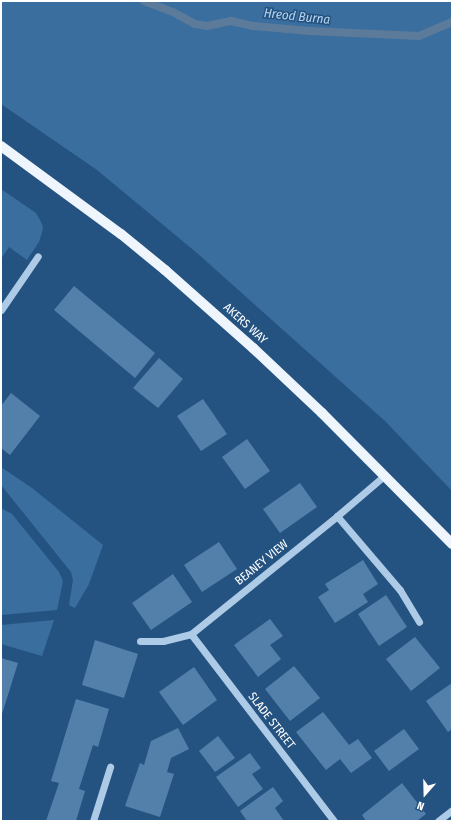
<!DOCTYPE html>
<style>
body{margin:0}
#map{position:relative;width:453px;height:822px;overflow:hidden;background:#255381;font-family:"Fira Sans Condensed",sans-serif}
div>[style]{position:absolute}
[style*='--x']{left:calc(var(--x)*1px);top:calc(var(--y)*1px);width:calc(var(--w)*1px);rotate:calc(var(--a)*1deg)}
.green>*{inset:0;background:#3a6e9e}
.stream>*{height:8px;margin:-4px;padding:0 4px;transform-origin:4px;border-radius:4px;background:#5c7b9b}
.building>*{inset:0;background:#5280ab}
.minor>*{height:7px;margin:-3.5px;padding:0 3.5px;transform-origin:3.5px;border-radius:3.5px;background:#adcbe6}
.major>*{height:10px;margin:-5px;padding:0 5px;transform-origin:5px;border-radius:5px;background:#eef5fd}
span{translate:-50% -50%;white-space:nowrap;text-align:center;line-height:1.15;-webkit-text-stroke:3px #255381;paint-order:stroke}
.street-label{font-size:12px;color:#fff}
.water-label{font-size:13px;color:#b8d4ee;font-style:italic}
.frame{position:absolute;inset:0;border:2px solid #fff;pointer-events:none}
.north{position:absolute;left:405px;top:774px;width:40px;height:40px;-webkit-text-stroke:3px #255381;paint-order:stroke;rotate:200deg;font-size:11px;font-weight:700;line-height:16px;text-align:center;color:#fff}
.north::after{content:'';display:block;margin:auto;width:14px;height:18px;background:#fff;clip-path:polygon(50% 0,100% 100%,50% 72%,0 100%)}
</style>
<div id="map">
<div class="green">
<div style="clip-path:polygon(1px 1px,452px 1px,452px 491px,385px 421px,197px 253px,97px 170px,1px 104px)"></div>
<div style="clip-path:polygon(1px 189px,36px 213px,42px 224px,43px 229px,39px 242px,27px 260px,9px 247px,1px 259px)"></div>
<div style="clip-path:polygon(1px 467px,32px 488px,103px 545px,89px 584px,75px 608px,69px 605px,73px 580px,71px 572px,1px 485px)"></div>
<div style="clip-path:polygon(1px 508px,12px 514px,59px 572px,63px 581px,57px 610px,1px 615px)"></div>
<div style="clip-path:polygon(54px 620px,42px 656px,1px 644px,1px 625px)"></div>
</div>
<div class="stream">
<div style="--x:144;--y:1;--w:31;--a:21"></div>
<div style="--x:173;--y:12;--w:25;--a:29"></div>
<div style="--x:195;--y:24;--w:12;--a:9"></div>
<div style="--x:207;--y:26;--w:25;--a:-12"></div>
<div style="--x:231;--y:21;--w:23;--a:13"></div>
<div style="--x:253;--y:26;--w:57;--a:5"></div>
<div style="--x:310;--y:31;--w:109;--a:2.6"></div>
<div style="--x:419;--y:36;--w:36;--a:-23"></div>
</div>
<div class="building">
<div style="clip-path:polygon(74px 286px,155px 353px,135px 378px,54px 310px)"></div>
<div style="clip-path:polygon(159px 358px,183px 379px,158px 408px,133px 388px)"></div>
<div style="clip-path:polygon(11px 393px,40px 416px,10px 455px,1px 448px,1px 406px)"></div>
<div style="clip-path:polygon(203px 399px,227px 434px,201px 451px,177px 416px)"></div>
<div style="clip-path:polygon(247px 439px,270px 471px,245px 489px,222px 457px)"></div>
<div style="clip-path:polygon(300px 483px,317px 507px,280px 533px,263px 509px)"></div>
<div style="clip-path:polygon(219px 542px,237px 569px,202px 592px,184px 565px)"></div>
<div style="clip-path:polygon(363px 560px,378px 584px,363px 594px,368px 602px,335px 623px,318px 597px,329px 590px,325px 584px)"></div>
<div style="clip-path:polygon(173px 574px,192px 602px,151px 630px,132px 603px)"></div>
<div style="clip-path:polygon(386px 595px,407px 627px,379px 646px,358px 614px)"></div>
<div style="clip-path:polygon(270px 619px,283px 636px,270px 645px,281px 659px,258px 677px,234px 645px)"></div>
<div style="clip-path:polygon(415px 637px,440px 668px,411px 691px,386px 659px)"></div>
<div style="clip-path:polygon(95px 640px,138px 654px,124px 698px,82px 685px)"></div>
<div style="clip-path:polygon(1px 658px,18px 663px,1px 717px)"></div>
<div style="clip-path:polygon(294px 666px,320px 698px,290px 721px,265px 689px)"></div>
<div style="clip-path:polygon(194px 667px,217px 700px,183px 725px,159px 692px)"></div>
<div style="clip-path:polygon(452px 683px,452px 729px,448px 732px,426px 701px)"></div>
<div style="clip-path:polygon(76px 699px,109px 709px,98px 747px,93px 745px,79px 789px,85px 791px,76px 821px,46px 821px,59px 783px,51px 781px)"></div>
<div style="clip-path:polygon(323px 712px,349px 745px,358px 739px,372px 758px,351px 773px,340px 759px,326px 770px,296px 732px)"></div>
<div style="clip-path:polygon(178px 728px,189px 749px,171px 758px,167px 772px,174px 774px,160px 817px,125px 806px,140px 763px,144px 765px,151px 741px)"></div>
<div style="clip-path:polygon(404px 729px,419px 749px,389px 771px,374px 751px)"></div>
<div style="clip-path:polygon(218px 736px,235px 758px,215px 772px,199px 751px)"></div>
<div style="clip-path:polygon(250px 753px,261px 768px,252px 774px,263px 789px,238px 807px,216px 777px)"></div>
<div style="clip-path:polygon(402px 783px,426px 814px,417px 821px,366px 821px,362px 815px)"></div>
<div style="clip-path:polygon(273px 787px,283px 801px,275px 808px,284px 821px,247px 821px,240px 811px)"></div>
</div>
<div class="minor">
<div style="--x:1;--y:310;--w:65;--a:-55.6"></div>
<div style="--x:337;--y:516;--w:97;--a:49.6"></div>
<div style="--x:400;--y:590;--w:37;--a:59"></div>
<div style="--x:191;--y:634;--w:235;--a:52.6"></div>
<div style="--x:140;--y:641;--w:23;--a:0"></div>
<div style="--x:163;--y:641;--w:29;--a:-14"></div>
<div style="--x:191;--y:634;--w:188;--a:-38.9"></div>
<div style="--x:337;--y:516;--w:63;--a:-40.5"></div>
<div style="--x:93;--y:821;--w:57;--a:-72.5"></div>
<div style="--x:438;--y:821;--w:18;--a:-38"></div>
</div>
<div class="major">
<div style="--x:1;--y:146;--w:149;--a:36.3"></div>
<div style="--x:121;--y:234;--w:57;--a:39.3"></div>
<div style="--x:165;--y:270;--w:118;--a:41.6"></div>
<div style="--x:253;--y:348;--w:95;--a:43.3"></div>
<div style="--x:322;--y:413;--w:185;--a:45.2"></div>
</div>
<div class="street-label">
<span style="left:245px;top:324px;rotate:42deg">AKERS WAY</span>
<span style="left:262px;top:563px;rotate:-39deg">BEANEY VIEW</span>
<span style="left:271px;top:721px;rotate:52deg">SLADE STREET</span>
</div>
<div class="water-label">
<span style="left:297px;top:17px;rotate:6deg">Hreod Burna</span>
</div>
<div class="frame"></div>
<div class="north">N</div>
</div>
